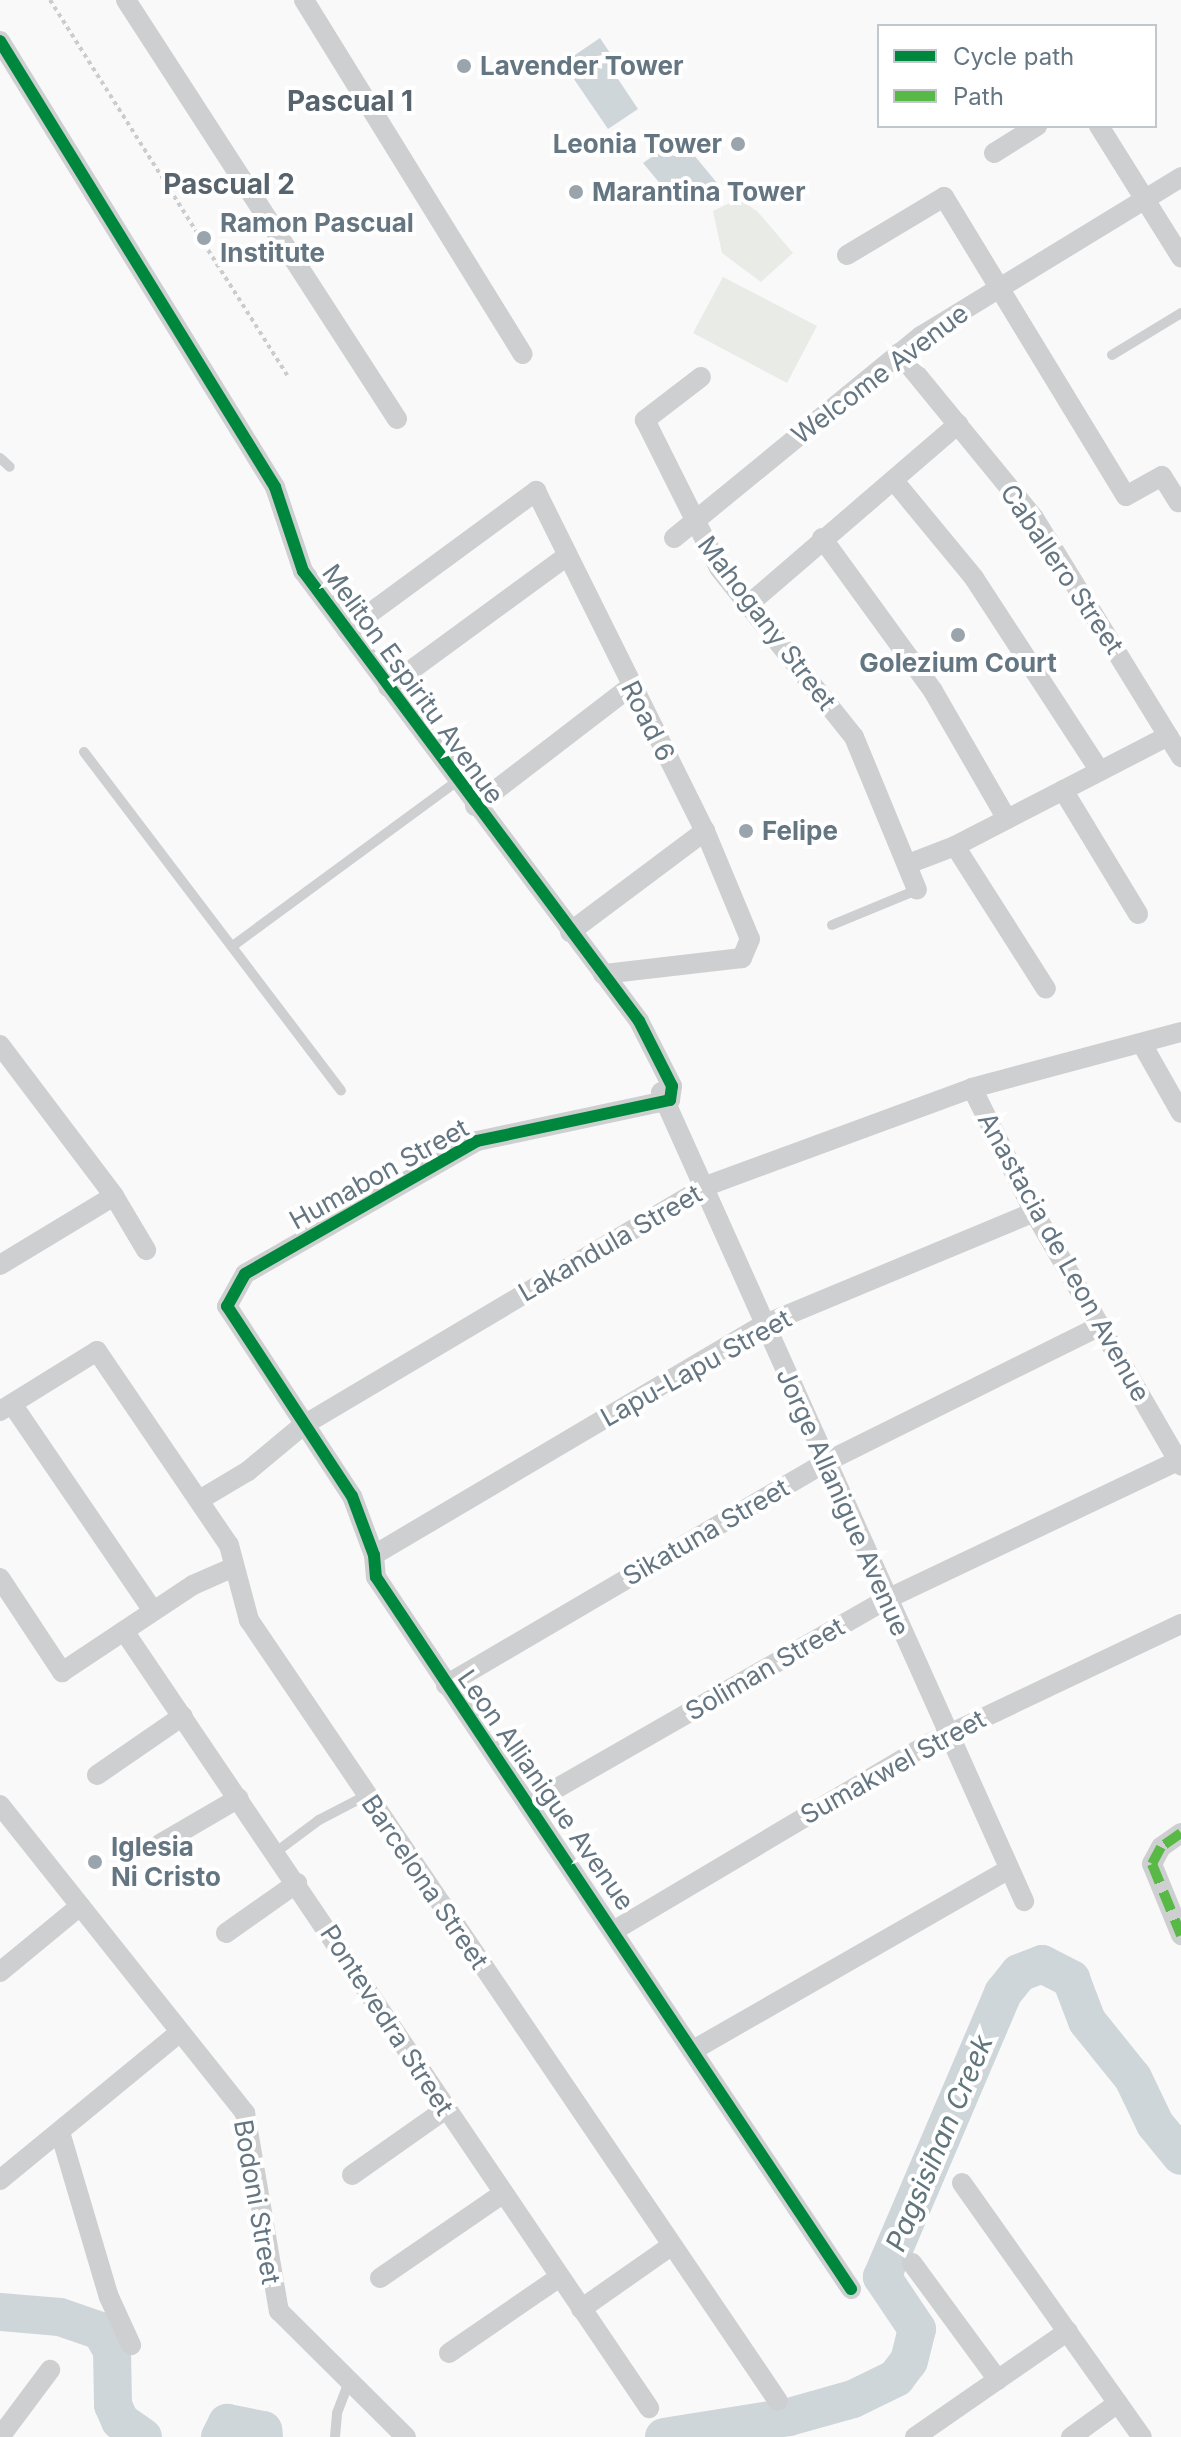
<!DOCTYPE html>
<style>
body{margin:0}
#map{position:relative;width:1181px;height:2437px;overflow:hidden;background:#f9f9f9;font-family:Inter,sans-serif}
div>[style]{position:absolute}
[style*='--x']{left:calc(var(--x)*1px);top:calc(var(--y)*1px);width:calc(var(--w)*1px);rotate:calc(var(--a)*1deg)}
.green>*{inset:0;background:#e8ebe6}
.water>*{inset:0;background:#ced6d9}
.river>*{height:38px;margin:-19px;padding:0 19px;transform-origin:19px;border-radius:19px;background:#ced6d9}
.path>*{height:4px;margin-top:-2px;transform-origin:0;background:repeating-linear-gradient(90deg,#cbcccd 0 4px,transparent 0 8px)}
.lane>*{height:10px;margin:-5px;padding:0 5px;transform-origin:5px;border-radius:5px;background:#cecfd0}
.street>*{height:20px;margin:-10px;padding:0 10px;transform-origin:10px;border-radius:10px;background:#cecfd0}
.quiet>*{height:10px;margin-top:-5px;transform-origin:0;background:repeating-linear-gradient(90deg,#58b947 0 20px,transparent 0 30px)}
.cycleway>*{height:12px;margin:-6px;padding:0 6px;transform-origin:6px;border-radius:6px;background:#00873e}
.dots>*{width:22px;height:22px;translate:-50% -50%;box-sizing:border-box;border:4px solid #fff;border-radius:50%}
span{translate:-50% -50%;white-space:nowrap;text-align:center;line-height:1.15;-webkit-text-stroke:8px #fff;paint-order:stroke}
.poi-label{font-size:26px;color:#657683;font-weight:700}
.left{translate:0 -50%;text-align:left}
.right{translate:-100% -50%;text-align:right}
.street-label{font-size:26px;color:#657683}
.neighbourhood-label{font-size:28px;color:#57646e;font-weight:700}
.water-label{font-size:28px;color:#60757c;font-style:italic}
.legend{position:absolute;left:877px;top:24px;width:280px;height:104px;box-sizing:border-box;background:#fff;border:2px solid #c1c8cd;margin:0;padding:10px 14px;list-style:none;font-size:24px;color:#657683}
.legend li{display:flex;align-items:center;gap:16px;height:40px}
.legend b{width:40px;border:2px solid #c1c8cd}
</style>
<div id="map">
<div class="green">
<div style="clip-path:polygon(738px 199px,757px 211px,793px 253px,761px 282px,722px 253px,713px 211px)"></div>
<div style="clip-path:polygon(723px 277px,817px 326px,787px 383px,693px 333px)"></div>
</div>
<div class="water">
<div style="clip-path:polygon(600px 38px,610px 53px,604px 58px,638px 109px,608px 129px,563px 63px)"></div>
<div style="clip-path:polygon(663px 149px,674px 156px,694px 155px,717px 183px,689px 195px,667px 192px,643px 163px)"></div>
</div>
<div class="river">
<div style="--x:0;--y:2312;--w:60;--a:4.8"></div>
<div style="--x:60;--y:2317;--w:43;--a:18.9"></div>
<div style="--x:101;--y:2331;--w:23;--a:61"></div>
<div style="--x:112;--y:2351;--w:54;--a:88.9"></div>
<div style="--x:113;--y:2405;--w:17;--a:66"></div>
<div style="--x:120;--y:2421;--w:28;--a:35"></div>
<div style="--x:220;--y:2437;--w:16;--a:-63"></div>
<div style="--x:227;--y:2423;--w:37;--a:11"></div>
<div style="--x:263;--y:2430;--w:7;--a:82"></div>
<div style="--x:664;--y:2437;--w:127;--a:-9.1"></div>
<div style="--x:789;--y:2417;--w:66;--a:-15.7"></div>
<div style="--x:853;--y:2399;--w:48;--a:-26"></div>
<div style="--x:896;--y:2378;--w:21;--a:-53"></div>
<div style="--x:909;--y:2361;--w:33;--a:-76"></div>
<div style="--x:917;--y:2329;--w:63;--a:-123.9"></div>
<div style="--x:882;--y:2277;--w:309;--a:-66.9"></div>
<div style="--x:1003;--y:1993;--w:26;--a:-51"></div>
<div style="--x:1019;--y:1973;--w:25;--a:-21"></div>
<div style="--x:1042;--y:1964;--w:33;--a:27"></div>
<div style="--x:1071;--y:1979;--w:45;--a:69.1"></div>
<div style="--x:1087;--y:2021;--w:73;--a:51.1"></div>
<div style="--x:1133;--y:2078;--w:51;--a:64.4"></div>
<div style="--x:1155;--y:2124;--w:41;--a:50.9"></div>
</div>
<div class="path">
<div style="--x:50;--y:0;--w:444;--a:57.7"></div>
</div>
<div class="lane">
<div style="--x:1112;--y:355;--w:81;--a:-31.3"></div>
<div style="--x:0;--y:458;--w:13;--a:42"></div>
<div style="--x:84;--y:752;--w:425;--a:52.8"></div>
<div style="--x:832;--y:925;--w:92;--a:-22.4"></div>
<div style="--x:234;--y:945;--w:275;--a:-36.3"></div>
<div style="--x:276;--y:1852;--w:54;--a:-36.7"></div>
<div style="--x:319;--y:1820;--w:54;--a:-27.5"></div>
<div style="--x:335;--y:2437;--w:24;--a:-85"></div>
<div style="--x:337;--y:2413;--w:33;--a:-69"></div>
</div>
<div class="street">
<div style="--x:126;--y:0;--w:499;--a:57.1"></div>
<div style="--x:304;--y:0;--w:416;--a:58.3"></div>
<div style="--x:0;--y:41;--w:524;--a:58.34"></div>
<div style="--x:275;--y:487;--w:89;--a:71.6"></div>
<div style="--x:303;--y:571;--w:562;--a:53.25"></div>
<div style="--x:639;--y:1021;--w:73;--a:63.1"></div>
<div style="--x:672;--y:1086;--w:14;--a:98"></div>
<div style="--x:1099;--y:126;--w:155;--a:58"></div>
<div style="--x:994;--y:153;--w:51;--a:-32.1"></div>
<div style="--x:847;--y:255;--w:113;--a:-30.9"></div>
<div style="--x:944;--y:197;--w:350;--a:58.7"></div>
<div style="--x:1126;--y:496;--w:41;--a:-29.1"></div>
<div style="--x:1162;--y:476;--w:31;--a:58"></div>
<div style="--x:899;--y:353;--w:213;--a:50.7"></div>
<div style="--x:1034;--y:518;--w:281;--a:58.4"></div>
<div style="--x:701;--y:377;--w:71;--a:142.5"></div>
<div style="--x:645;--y:420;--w:165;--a:63.4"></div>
<div style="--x:719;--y:568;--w:216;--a:51.4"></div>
<div style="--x:854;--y:737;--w:165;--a:67.6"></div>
<div style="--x:895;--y:482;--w:124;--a:50.5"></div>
<div style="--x:974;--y:578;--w:230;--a:56.9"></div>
<div style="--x:674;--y:538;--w:319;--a:-39.3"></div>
<div style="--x:921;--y:336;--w:305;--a:-31.4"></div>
<div style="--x:822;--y:538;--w:189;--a:54"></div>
<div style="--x:933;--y:691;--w:148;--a:60"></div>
<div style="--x:749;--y:604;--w:276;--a:-40.7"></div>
<div style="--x:347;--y:630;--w:235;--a:-36.3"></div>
<div style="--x:536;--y:491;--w:380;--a:63.6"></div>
<div style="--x:705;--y:831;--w:117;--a:67.4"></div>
<div style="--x:750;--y:939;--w:21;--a:113"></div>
<div style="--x:742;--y:958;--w:140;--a:173.4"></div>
<div style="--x:388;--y:687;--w:222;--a:-36.2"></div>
<div style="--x:1063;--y:790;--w:145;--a:58.8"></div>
<div style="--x:475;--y:806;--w:195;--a:-37.5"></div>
<div style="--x:955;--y:846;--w:169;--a:57.5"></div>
<div style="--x:908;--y:864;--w:50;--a:-21"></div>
<div style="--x:955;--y:846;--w:240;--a:-27.3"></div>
<div style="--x:570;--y:932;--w:169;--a:-36.8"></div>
<div style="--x:1142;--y:1044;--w:79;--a:60.5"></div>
<div style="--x:0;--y:1045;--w:189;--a:52.9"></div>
<div style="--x:114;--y:1196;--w:63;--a:59.3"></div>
<div style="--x:972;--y:1088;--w:139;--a:63.4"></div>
<div style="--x:1034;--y:1212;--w:293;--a:59.9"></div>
<div style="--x:661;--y:1092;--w:887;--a:65.83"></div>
<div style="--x:670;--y:1100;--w:197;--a:168"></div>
<div style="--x:477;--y:1141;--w:267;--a:150.2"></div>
<div style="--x:245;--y:1274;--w:37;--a:119"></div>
<div style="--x:227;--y:1306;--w:227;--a:56.7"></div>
<div style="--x:352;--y:1496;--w:63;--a:69.6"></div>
<div style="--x:374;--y:1555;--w:22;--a:85"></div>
<div style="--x:376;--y:1577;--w:856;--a:56.29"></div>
<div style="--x:0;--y:1265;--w:133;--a:-31.2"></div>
<div style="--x:12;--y:1404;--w:250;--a:55.7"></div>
<div style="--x:0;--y:1411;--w:114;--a:-31.7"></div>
<div style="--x:97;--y:1351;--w:235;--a:55.8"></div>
<div style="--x:229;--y:1545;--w:78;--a:75.1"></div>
<div style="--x:249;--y:1620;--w:943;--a:55.89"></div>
<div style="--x:201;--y:1499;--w:55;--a:-30.8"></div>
<div style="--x:248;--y:1471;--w:70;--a:-39.8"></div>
<div style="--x:302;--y:1426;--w:470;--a:-30.7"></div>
<div style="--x:706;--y:1186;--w:283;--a:-20.2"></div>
<div style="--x:972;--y:1088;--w:216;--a:-15"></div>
<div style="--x:374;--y:1555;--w:452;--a:-30.6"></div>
<div style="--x:763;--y:1325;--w:294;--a:-22.6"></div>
<div style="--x:0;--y:1578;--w:113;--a:56.6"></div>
<div style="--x:62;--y:1672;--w:157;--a:-33.6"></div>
<div style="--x:193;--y:1585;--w:45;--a:-23.7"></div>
<div style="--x:124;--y:1631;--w:938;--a:55.95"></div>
<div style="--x:446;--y:1685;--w:441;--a:-30.4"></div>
<div style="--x:826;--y:1462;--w:306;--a:-26.4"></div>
<div style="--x:97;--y:1775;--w:104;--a:-34.5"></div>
<div style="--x:531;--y:1803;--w:410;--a:-29.8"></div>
<div style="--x:887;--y:1599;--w:322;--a:-25.4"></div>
<div style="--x:0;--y:1805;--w:394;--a:51.5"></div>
<div style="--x:245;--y:2113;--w:201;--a:80.3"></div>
<div style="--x:279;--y:2311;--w:179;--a:44.8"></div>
<div style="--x:1181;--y:1833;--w:24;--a:145"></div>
<div style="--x:1161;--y:1847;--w:19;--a:118"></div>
<div style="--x:1152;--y:1864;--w:77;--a:67.8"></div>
<div style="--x:160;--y:1844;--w:91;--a:-30.2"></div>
<div style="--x:615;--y:1930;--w:362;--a:-30.7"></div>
<div style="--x:926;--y:1745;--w:282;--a:-25.4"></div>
<div style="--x:226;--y:1933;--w:87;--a:-35.2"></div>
<div style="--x:0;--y:1972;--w:104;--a:-39.5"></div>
<div style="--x:695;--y:2049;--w:361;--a:-29.8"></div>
<div style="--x:60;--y:2132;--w:172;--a:73.5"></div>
<div style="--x:109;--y:2297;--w:53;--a:65.4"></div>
<div style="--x:352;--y:2175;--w:115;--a:-35.1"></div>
<div style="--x:0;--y:2180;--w:230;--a:-39.4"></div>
<div style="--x:962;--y:2183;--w:311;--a:54.7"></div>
<div style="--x:912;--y:2263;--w:145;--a:53.7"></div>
<div style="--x:380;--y:2278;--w:148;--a:-34.5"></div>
<div style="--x:581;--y:2309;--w:110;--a:-35"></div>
<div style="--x:449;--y:2353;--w:132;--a:-34.5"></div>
<div style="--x:0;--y:2437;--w:84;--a:-53.3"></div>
<div style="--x:915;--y:2437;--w:186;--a:-34.7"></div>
<div style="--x:1071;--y:2437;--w:58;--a:-35.9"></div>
</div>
<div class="quiet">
<div style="--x:1181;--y:1833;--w:24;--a:145"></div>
<div style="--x:1161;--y:1847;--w:19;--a:118"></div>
<div style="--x:1152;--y:1864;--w:77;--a:67.8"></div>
</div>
<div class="cycleway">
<div style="--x:0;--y:41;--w:524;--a:58.34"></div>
<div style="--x:275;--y:487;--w:89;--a:71.6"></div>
<div style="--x:303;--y:571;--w:562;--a:53.25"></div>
<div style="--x:639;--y:1021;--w:73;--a:63.1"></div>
<div style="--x:672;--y:1086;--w:14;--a:98"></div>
<div style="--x:670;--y:1100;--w:197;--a:168"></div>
<div style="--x:477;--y:1141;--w:267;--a:150.2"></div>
<div style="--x:245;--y:1274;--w:37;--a:119"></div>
<div style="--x:227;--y:1306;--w:227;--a:56.7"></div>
<div style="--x:352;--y:1496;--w:63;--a:69.6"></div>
<div style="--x:374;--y:1555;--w:22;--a:85"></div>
<div style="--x:376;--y:1577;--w:856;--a:56.29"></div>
</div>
<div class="dots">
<div style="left:464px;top:66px;background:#99a4ac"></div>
<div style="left:738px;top:144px;background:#99a4ac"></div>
<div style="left:576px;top:192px;background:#99a4ac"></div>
<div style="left:204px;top:238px;background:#99a4ac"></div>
<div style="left:958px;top:635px;background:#99a4ac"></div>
<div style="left:746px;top:831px;background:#99a4ac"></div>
<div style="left:95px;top:1862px;background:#99a4ac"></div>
</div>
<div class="poi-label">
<span class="left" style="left:480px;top:66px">Lavender Tower</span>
<span class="right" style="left:722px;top:144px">Leonia Tower</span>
<span class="left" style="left:592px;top:192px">Marantina Tower</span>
<span class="left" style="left:220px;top:238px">Ramon Pascual<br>Institute</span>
<span style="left:958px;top:663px">Golezium Court</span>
<span class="left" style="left:762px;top:831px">Felipe</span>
<span class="left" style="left:111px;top:1862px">Iglesia<br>Ni Cristo</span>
</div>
<div class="street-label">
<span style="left:880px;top:374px;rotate:-37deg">Welcome Avenue</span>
<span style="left:1062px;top:569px;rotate:56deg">Caballero Street</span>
<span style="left:767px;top:623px;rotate:53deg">Mahogany Street</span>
<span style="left:413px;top:684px;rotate:54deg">Meliton Espiritu Avenue</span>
<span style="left:648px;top:721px;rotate:63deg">Road 6</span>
<span style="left:379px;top:1174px;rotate:-29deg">Humabon Street</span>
<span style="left:610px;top:1243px;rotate:-30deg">Lakandula Street</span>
<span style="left:1064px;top:1257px;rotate:61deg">Anastacia de Leon Avenue</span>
<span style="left:696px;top:1368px;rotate:-29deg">Lapu-Lapu Street</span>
<span style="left:843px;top:1502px;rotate:66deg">Jorge Allanigue Avenue</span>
<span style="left:706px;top:1532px;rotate:-30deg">Sikatuna Street</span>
<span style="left:765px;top:1669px;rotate:-30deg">Soliman Street</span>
<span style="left:893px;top:1767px;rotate:-29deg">Sumakwel Street</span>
<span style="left:546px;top:1790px;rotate:55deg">Leon Allianigue Avenue</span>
<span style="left:425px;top:1882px;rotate:56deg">Barcelona Street</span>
<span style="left:387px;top:2020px;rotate:57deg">Pontevedra Street</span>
<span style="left:257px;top:2202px;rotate:80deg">Bodoni Street</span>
</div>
<div class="neighbourhood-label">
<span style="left:350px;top:101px">Pascual 1</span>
<span style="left:229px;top:184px">Pascual 2</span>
</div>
<div class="water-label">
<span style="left:939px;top:2143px;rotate:-67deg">Pagsisihan Creek</span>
</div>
<ul class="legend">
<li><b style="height:10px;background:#00873e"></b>Cycle path</li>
<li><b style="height:10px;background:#58b947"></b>Path</li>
</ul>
</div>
